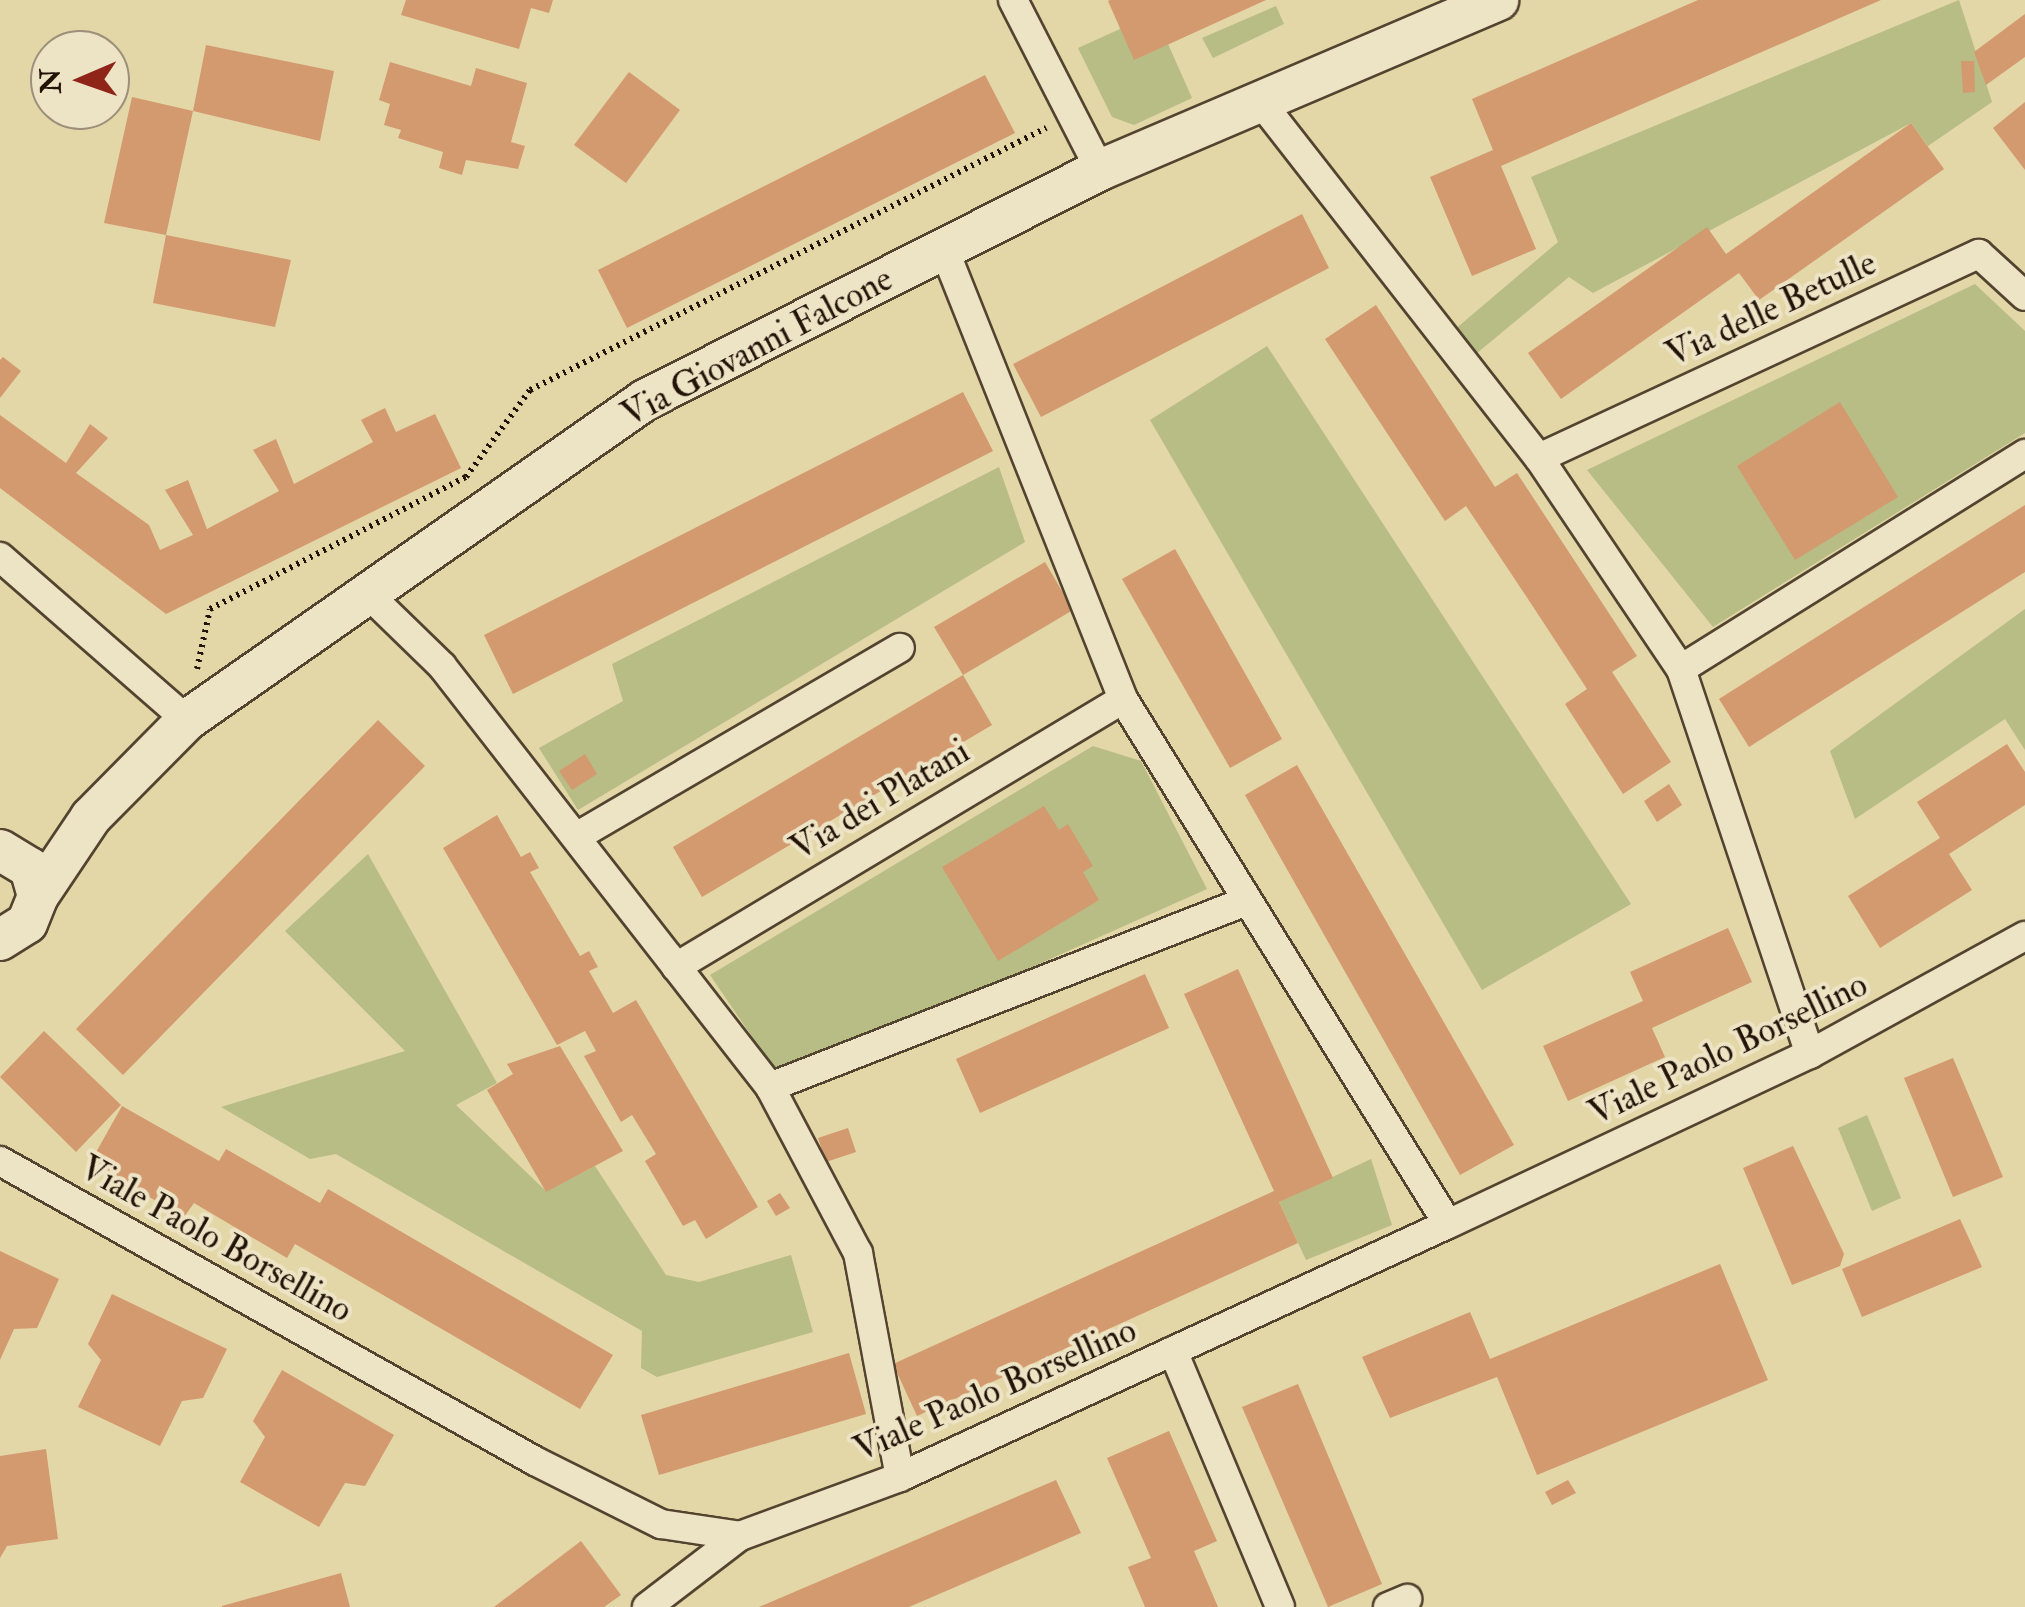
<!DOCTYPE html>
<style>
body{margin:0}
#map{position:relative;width:2025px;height:1607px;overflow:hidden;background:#e3d6a7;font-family:"IM FELL Double Pica",serif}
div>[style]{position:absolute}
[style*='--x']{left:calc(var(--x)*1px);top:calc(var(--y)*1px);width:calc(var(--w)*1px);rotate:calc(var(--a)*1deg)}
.green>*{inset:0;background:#b7bd85}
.building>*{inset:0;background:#d39a6f}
.path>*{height:6px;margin-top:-3px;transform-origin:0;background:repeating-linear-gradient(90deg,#221307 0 2.5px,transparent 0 7.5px)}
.roads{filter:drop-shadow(2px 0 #52442f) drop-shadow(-2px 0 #52442f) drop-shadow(0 2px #52442f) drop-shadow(0 -2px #52442f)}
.street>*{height:28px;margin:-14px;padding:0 14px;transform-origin:14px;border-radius:14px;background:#ede4c6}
.secondary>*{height:40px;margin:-20px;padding:0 20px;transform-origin:20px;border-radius:20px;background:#ede4c6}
span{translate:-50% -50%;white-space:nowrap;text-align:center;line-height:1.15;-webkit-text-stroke:8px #ede4c6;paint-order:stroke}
.street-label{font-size:35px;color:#221307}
.north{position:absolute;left:30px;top:30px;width:100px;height:100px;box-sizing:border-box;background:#ede4c6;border:2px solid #9c907a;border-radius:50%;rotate:268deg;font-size:28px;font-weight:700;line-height:40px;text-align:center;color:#221307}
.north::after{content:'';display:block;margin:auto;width:35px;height:45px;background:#8f2418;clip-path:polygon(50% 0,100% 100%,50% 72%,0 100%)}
</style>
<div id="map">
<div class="green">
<div style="clip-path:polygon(1959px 0,1992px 102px,1928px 146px,1911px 123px,1593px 293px,1569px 277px,1471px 358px,1453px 331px,1558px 242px,1531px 177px)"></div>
<div style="clip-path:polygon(1276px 6px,1284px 24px,1213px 58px,1202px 38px)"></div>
<div style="clip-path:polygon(1120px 29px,1168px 44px,1192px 98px,1134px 125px,1112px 117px,1078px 48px)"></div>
<div style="clip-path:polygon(1975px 284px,2025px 331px,2025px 433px,1713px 627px,1587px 470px)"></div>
<div style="clip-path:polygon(1267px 346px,1631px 904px,1482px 990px,1150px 420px)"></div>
<div style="clip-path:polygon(999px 467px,1025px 542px,578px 810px,539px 748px,623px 701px,612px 664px)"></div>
<div style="clip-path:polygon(2025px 609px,2025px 750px,2005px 719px,1855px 819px,1830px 751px)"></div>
<div style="clip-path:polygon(1093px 746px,1141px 761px,1207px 889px,792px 1074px,776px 1072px,710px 975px)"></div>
<div style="clip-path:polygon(368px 854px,497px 1083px,456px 1105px,546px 1191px,595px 1166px,666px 1275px,699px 1282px,791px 1255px,813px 1332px,657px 1377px,641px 1368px,642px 1331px,336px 1154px,310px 1159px,221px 1107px,405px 1051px,285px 931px)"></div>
<div style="clip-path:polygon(1867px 1115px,1901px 1198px,1872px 1211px,1838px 1128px)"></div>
<div style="clip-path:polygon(1371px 1159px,1392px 1225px,1306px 1260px,1279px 1202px)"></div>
</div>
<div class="building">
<div style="clip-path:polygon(406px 0,553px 0,549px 13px,531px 8px,519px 49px,401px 15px)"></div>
<div style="clip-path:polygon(1266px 0,1134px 60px,1108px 1px,1110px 0)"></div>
<div style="clip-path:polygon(1698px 0,1881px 0,1501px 166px,1536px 249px,1472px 276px,1430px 177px,1493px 150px,1472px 99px)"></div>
<div style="clip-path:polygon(2025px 14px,2025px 57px,1986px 85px,1974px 52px)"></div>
<div style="clip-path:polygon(206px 45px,334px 71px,320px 141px,193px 111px)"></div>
<div style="clip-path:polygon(1961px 61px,1974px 61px,1975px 92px,1963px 93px)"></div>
<div style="clip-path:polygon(390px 62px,471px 86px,476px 68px,527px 83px,511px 142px,525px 146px,518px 169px,466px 160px,462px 175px,439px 168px,443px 152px,398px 138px,401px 130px,384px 125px,390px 104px,379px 100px)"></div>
<div style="clip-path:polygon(629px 72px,680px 110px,626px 183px,574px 145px)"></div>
<div style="clip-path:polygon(985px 75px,1015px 133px,627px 328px,598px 270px)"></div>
<div style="clip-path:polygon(132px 97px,193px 111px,166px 235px,291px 260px,275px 327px,153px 303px,166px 235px,104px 223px)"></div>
<div style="clip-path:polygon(2025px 102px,2025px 170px,1993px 128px)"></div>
<div style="clip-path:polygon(1911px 123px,1944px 169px,1759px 300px,1739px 273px,1561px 399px,1528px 353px,1707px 227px,1726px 254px)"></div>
<div style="clip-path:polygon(1302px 214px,1329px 268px,1041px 417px,1013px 364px)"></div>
<div style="clip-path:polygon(1376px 305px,1495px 487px,1517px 473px,1637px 656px,1612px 672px,1671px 762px,1623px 794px,1565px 704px,1587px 689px,1526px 596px,1466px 506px,1445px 521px,1325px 339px)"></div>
<div style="clip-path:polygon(3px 357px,21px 371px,0 398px,0 360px)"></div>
<div style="clip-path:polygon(963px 392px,993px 451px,513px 694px,484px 635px)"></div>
<div style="clip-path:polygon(1840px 402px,1898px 497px,1795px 560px,1737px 466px)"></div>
<div style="clip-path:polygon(385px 408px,396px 432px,435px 414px,461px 468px,166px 614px,0 488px,0 415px,66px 463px,90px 424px,108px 438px,76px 473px,149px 525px,160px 550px,193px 535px,165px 490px,188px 480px,207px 529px,279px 491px,253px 450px,276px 439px,294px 484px,373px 442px,361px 420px)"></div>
<div style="clip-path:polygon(2025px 505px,2025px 572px,1749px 747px,1719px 699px)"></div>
<div style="clip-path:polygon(1175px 549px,1282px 739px,1230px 768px,1122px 579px)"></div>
<div style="clip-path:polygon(1045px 562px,1073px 610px,963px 675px,934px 627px)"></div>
<div style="clip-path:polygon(963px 675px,992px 725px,702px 897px,673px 847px)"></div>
<div style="clip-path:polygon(378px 720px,425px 766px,123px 1075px,76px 1029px)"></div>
<div style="clip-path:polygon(2007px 744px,2025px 772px,2025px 805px,1949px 854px,1972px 890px,1880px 948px,1848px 896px,1940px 838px,1917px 802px)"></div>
<div style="clip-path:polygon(585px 754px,597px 774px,572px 790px,559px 771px)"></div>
<div style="clip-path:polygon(1297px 765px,1514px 1145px,1460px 1175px,1245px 795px)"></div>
<div style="clip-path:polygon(1669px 784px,1682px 805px,1657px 822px,1644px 801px)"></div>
<div style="clip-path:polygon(1044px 806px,1059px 830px,1068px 824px,1093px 866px,1083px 872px,1099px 900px,998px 961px,942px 867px)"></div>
<div style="clip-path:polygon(497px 815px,521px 857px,530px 852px,539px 868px,530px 872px,580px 956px,589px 951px,598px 967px,589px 971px,613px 1013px,636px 1000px,758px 1207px,706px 1239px,695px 1220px,683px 1226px,645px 1161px,656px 1154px,632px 1115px,621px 1122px,584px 1056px,596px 1051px,585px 1031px,557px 1045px,443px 848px)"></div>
<div style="clip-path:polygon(1728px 928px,1752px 982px,1652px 1028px,1665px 1057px,1568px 1101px,1543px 1046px,1643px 1001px,1630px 972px)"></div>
<div style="clip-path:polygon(1238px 969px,1333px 1178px,1279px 1202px,1298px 1243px,917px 1416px,893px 1364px,1274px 1191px,1184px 994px)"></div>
<div style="clip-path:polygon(1145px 974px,1169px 1028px,980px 1113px,956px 1059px)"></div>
<div style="clip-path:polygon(44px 1031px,121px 1105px,76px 1152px,0 1077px)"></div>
<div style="clip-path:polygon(560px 1046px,623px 1151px,546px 1192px,487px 1090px,513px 1074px,507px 1064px)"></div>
<div style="clip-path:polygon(1953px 1058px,2003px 1177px,1953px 1197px,1904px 1078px)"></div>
<div style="clip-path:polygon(122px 1106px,219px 1161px,226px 1149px,320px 1203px,328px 1189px,613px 1355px,580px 1409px,295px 1244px,287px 1258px,194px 1203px,184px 1217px,90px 1163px)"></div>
<div style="clip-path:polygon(848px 1128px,856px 1152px,826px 1162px,818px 1138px)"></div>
<div style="clip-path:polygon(1793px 1146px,1844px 1254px,1840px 1266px,1792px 1285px,1743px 1168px)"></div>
<div style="clip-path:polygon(780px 1193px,790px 1208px,776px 1216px,767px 1201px)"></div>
<div style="clip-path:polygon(1960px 1219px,1982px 1267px,1862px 1317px,1842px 1269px)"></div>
<div style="clip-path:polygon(0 1251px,59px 1279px,37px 1328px,14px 1329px,0 1360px)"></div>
<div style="clip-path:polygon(1720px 1264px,1768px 1380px,1537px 1475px,1497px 1377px,1390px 1418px,1362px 1357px,1470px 1312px,1490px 1359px)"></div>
<div style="clip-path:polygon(112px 1294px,227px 1349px,203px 1398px,182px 1401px,160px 1446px,78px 1407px,101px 1360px,88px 1344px)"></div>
<div style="clip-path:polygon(849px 1353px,866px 1414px,659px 1475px,641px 1415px)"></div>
<div style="clip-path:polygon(282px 1370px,394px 1435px,365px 1486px,345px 1483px,319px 1527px,240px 1482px,265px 1437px,253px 1421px)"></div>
<div style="clip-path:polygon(1298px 1384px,1382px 1584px,1328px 1607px,1242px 1407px)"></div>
<div style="clip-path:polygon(1169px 1431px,1217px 1541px,1194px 1551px,1218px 1607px,1145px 1607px,1128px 1567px,1151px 1558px,1107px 1458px)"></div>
<div style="clip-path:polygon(46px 1449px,58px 1539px,7px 1546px,0 1558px,0 1456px)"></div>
<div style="clip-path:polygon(1056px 1480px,1081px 1533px,909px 1607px,759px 1607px)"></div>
<div style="clip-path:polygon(1568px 1480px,1576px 1493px,1552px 1505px,1545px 1492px)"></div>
<div style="clip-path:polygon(581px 1541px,621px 1595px,604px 1607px,494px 1607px)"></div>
<div style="clip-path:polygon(341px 1573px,350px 1607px,222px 1607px,222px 1606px)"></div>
</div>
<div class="path">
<div style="--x:197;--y:669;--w:61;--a:-77.8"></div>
<div style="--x:210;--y:609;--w:288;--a:-27.3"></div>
<div style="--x:466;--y:477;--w:108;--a:-53.7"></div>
<div style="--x:530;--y:390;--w:579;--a:-26.92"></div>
</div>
<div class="roads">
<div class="street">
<div style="--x:1013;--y:0;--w:191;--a:62.9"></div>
<div style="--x:1263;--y:105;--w:448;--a:52"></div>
<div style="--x:1539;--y:458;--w:254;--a:56.1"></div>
<div style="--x:1681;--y:669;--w:406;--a:71.5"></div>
<div style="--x:944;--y:249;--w:484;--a:68.3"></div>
<div style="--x:1123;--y:699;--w:617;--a:58.24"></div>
<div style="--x:1539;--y:458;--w:485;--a:-24.9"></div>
<div style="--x:1979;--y:254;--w:62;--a:42.4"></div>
<div style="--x:0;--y:557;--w:248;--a:41.1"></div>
<div style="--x:368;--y:594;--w:103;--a:44.2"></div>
<div style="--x:442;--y:666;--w:534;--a:52.08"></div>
<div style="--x:770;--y:1087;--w:188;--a:62.1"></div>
<div style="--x:858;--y:1253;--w:228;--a:79.4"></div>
<div style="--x:1681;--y:669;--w:406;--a:-32"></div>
<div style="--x:576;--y:837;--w:375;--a:-30.3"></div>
<div style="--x:676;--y:967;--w:521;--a:-30.94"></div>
<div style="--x:770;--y:1087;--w:509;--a:-21.32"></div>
<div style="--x:0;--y:1161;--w:613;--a:29.28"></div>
<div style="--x:535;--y:1461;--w:141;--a:26.6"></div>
<div style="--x:661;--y:1524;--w:80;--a:8.6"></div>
<div style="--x:740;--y:1536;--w:171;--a:-20.2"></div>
<div style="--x:900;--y:1477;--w:604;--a:-24.78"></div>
<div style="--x:1448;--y:1224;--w:400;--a:-25.2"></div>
<div style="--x:1810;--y:1054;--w:245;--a:-28.8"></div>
<div style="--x:1173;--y:1351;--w:277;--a:67.3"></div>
<div style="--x:647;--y:1607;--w:117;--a:-37.4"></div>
<div style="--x:1388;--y:1607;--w:21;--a:-23"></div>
</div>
<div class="secondary">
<div style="--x:0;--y:850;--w:35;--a:31"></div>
<div style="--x:30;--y:868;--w:29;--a:74"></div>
<div style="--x:38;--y:896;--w:29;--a:112"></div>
<div style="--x:27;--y:923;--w:32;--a:148"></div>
<div style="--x:38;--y:896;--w:95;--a:-56.1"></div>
<div style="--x:91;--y:817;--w:136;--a:-45.3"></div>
<div style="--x:187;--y:720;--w:559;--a:-34.94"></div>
<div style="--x:645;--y:400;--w:510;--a:-26.82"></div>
<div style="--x:1100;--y:170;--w:433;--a:-23.1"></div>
</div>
</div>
<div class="street-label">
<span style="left:1771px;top:309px;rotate:-25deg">Via delle Betulle</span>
<span style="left:757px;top:347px;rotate:-28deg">Via Giovanni Falcone</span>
<span style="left:880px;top:800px;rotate:-31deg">Via dei Platani</span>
<span style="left:1728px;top:1049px;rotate:-26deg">Viale Paolo Borsellino</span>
<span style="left:216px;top:1239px;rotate:29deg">Viale Paolo Borsellino</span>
<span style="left:995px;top:1390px;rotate:-24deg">Viale Paolo Borsellino</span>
</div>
<div class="north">N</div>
</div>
